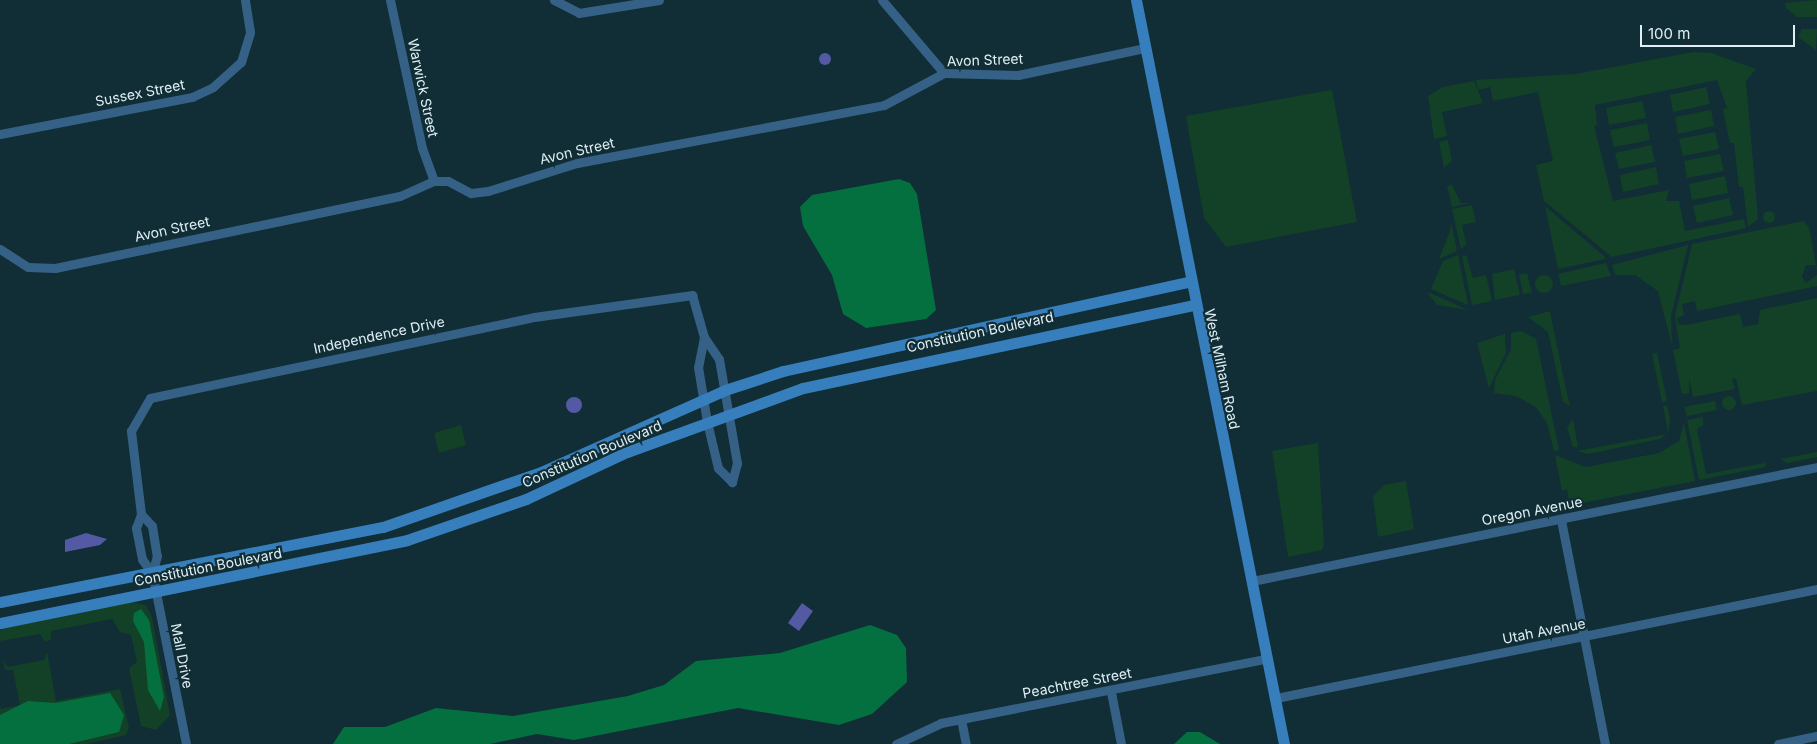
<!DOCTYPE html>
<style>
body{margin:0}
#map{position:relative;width:1817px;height:744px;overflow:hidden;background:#112d35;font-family:Inter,sans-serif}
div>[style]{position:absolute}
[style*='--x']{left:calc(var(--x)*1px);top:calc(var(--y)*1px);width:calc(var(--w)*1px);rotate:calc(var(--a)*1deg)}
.green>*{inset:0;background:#134128}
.round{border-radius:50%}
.forest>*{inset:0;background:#047040}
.water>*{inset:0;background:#5459a3}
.street>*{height:9px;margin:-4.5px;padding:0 4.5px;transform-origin:4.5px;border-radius:4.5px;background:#366187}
.secondary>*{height:11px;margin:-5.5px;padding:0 5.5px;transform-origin:5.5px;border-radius:5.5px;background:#367fbc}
span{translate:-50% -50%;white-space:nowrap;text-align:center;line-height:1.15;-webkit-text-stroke:4.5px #112d35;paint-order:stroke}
.street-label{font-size:14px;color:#dfeff4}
.scale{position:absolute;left:1640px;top:25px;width:155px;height:22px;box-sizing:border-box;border:2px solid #dfeff4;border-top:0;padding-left:6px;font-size:15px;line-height:18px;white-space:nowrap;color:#dfeff4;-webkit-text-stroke:4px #112d35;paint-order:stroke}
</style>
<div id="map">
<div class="green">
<div style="clip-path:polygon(1817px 0,1817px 17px,1797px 17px,1786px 8px,1785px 3px)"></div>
<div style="clip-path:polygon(1802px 29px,1817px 29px,1816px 50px,1798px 37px)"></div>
<div style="clip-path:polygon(1693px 52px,1711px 53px,1756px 69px,1746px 81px,1758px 219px,1748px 227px,1743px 187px,1739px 187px,1734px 143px,1730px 143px,1723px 109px,1727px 108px,1717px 80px,1595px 105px,1597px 125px,1594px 126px,1613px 201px,1669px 190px,1666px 201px,1679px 201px,1685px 231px,1744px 219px,1746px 228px,1612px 257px,1544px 201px,1536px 165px,1553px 161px,1538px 92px,1493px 101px,1490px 87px,1478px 90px,1476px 80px,1576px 74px)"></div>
<div style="clip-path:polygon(1474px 81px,1483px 103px,1442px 112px,1447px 136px,1434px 139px,1428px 96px,1443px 87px)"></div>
<div style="clip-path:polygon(1706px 87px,1710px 104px,1673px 112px,1670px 95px)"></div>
<div style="clip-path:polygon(1332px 90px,1357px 222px,1226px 247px,1204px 218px,1186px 116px)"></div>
<div style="clip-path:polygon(1642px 101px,1646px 118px,1609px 125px,1606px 108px)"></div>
<div style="clip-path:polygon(1711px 110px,1714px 126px,1678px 134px,1675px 117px)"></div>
<div style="clip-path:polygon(1647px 123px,1650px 140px,1614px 147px,1610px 130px)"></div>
<div style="clip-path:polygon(1715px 132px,1719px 149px,1683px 156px,1679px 139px)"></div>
<div style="clip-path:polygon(1448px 140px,1452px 161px,1444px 168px,1439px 142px)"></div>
<div style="clip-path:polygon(1651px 145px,1655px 162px,1619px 169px,1615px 153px)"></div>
<div style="clip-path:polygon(1720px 154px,1724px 171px,1687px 178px,1684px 161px)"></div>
<div style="clip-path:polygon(1656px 167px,1659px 184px,1623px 192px,1620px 175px)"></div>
<div style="clip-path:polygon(1725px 176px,1728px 193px,1692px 200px,1689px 184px)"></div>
<div style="clip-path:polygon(1452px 185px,1461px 203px,1471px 203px,1452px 207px,1447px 186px)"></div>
<div style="clip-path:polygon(1729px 198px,1733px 215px,1697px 223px,1693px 206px)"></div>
<div style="clip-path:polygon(1472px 205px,1476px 222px,1462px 225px,1466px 244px,1461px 249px,1452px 209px)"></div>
<div style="clip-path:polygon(1545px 206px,1605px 257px,1605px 259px,1558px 269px)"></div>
<div class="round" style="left:1763px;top:211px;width:12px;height:12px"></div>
<div style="clip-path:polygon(1803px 221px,1809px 227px,1817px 271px,1815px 265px,1806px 265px,1802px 277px,1806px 283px,1817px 275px,1817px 286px,1697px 311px,1695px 301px,1682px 304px,1684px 315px,1677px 318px,1678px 324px,1686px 325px,1740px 314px,1743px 327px,1758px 324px,1760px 310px,1817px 298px,1817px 391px,1742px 405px,1736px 378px,1732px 379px,1735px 389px,1693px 397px,1689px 378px,1689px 393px,1682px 394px,1673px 350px,1680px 348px,1675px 316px,1692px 244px)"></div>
<div style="clip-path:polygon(1451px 222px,1457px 251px,1439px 259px,1450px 231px)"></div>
<div style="clip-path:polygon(1688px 245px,1671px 316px,1672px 345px,1658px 291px,1635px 275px,1615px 275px,1612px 265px)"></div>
<div style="clip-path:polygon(1458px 255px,1468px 305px,1431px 289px,1443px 261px)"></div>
<div style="clip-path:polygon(1466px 255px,1473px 278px,1486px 275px,1492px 301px,1472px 305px,1462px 256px)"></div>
<div style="clip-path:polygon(1606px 263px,1611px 276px,1561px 286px,1558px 274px)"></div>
<div style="clip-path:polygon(1514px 269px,1520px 295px,1495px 300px,1492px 274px)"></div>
<div style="clip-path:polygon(1527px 273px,1532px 293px,1523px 294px,1519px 275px)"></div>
<div class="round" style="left:1535px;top:275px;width:18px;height:18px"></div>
<div style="clip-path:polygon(1427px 292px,1430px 293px,1468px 310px,1437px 305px)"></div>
<div style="clip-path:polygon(1550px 311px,1564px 380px,1570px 406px,1563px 402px,1548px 332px,1528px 317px)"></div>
<div style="clip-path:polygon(1522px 331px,1536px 339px,1559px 450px,1554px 451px,1547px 423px,1536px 407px,1516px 396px,1494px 393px,1495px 380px,1511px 349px,1511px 333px)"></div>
<div style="clip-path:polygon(1505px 334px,1506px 353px,1489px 388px,1477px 343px)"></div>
<div style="clip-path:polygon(1657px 353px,1667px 401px,1662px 402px,1652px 354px)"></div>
<div class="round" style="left:1722px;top:396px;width:14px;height:14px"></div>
<div style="clip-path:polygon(1715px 401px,1717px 410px,1687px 416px,1684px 407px)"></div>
<div style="clip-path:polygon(1663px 406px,1667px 406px,1670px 419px,1668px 433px)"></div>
<div style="clip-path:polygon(1703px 417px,1703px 425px,1697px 429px,1706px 474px,1765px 463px,1765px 467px,1699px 480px,1687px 420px)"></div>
<div style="clip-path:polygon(1573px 419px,1578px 447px,1573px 447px,1567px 427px)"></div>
<div style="clip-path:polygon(1684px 423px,1695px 481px,1577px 504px,1569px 500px,1567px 489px,1562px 491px,1555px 455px,1586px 467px,1659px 453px,1679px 441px)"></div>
<div style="clip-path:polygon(461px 425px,466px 445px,439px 453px,434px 433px)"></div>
<div style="clip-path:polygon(1667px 434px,1660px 439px,1588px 454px,1577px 451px)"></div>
<div style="clip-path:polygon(1318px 443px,1324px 545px,1322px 550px,1288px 557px,1272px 451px)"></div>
<div style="clip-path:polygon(1817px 452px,1817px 457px,1787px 463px,1780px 459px)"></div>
<div style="clip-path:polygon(1406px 481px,1414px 529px,1378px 537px,1373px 496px,1384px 485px)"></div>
<div style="clip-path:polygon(131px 602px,146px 605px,152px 617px,170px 715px,156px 730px,141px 726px,129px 668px,137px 662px,131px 635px,120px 632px,112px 619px,51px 631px,51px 639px,45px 642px,40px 634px,0 641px,0 627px)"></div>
<div style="clip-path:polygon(47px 652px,56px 701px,120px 689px,129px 728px,126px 735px,87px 744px,0 744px,0 704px,1px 709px,20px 705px,13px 670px,5px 670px,3px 660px,8px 667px,44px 660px)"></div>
</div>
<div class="forest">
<div style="clip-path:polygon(899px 179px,910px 183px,917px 194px,936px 310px,926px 319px,866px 328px,843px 314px,832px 275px,803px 226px,800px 207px,812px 195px)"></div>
<div style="clip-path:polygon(141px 609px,149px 620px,164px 697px,160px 711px,148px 690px,144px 642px,133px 621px,134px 613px)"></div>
<div style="clip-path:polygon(870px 625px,897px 635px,906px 648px,907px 682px,872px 714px,839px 725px,738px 708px,574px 740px,537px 734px,490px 744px,333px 744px,344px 727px,385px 727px,436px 708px,513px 716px,628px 696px,664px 685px,696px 661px,780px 653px)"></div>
<div style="clip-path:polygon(110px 693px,124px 715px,119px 732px,69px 744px,0 744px,0 715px,28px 701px,55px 703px)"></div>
<div style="clip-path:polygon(1187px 732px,1200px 732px,1220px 744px,1174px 744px)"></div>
</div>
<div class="water">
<div class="round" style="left:819px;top:53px;width:12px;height:12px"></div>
<div class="round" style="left:566px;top:397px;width:16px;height:16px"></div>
<div style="clip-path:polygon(86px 533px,107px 539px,100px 545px,65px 552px,65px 540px)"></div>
<div style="clip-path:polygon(802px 603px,813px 611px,799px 631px,788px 623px)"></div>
</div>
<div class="street">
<div style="--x:390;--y:0;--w:151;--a:77.8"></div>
<div style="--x:422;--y:148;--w:35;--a:70"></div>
<div style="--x:554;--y:0;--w:28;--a:27"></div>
<div style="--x:579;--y:13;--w:81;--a:-9.2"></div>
<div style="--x:882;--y:0;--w:96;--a:49.7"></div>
<div style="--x:0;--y:134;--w:196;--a:-10.9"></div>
<div style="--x:192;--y:97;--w:23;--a:-25"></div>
<div style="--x:213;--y:87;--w:38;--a:-42"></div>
<div style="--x:241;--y:62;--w:31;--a:-73"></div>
<div style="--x:250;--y:32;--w:32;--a:-99"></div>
<div style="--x:0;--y:249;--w:33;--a:33"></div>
<div style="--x:28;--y:267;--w:27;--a:2"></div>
<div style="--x:55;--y:268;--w:352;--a:-11.8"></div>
<div style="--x:400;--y:196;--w:37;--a:-24"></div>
<div style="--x:434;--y:181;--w:14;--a:0"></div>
<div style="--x:448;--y:181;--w:26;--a:28"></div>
<div style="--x:471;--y:193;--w:17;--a:-7"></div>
<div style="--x:488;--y:191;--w:93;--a:-17.5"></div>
<div style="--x:577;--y:163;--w:312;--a:-10.7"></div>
<div style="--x:884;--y:105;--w:68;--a:-28.1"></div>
<div style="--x:944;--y:73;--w:74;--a:1.5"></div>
<div style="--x:1018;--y:75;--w:130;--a:-12"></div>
<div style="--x:704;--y:337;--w:31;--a:101"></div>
<div style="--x:698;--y:367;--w:56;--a:80.7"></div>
<div style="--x:707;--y:422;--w:47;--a:76.6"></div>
<div style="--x:718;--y:468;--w:20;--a:45"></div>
<div style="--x:141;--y:514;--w:16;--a:47"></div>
<div style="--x:152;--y:526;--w:30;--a:81"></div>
<div style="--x:157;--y:556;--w:18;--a:106"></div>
<div style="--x:1561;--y:520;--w:228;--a:78.9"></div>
<div style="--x:1252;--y:581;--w:576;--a:-11.41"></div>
<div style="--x:1111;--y:692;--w:53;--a:79.1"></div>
<div style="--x:1276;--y:698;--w:552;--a:-11.39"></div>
<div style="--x:961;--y:719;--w:25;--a:79"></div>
<div style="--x:186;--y:744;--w:174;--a:-101.2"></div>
<div style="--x:152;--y:573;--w:17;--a:-126"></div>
<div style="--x:142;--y:559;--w:32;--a:-101"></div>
<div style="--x:136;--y:528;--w:15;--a:-70"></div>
<div style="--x:141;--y:514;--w:84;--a:-96.9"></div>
<div style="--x:131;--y:431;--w:38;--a:-60"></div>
<div style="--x:150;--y:398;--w:392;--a:-11.9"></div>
<div style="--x:534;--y:317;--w:160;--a:-7.9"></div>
<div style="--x:692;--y:295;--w:44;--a:74.1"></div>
<div style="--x:704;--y:337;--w:27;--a:56"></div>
<div style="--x:719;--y:359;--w:106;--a:80.2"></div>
<div style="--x:737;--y:463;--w:20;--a:105"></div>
<div style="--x:896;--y:744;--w:50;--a:-25"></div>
<div style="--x:941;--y:723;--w:333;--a:-11.2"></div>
<div style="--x:1778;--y:744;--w:40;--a:-12"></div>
</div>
<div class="secondary">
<div style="--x:1136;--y:0;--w:759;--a:78.75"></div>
<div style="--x:0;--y:602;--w:390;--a:-11.1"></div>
<div style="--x:383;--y:527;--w:167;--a:-19.2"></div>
<div style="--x:541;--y:472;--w:201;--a:-24"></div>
<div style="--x:725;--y:390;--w:61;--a:-18.1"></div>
<div style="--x:783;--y:371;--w:416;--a:-12.4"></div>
<div style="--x:0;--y:623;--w:415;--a:-11.5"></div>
<div style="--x:407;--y:540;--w:126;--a:-19"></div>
<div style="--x:526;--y:499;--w:111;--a:-25"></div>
<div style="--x:627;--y:452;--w:187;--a:-20"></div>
<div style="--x:803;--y:388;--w:400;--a:-12"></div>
</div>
<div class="street-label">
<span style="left:985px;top:60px;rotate:-2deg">Avon Street</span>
<span style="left:423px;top:88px;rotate:78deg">Warwick Street</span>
<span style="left:140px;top:93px;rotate:-11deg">Sussex Street</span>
<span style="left:577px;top:151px;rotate:-13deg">Avon Street</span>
<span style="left:172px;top:229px;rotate:-12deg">Avon Street</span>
<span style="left:980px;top:332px;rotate:-12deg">Constitution Boulevard</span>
<span style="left:379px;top:335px;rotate:-12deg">Independence Drive</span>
<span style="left:1222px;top:369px;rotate:78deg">West Milham Road</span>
<span style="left:592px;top:454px;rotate:-23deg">Constitution Boulevard</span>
<span style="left:1532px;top:511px;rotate:-11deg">Oregon Avenue</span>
<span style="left:208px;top:567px;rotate:-11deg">Constitution Boulevard</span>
<span style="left:1544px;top:631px;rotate:-11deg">Utah Avenue</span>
<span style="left:182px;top:656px;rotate:79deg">Mall Drive</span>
<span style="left:1077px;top:683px;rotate:-11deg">Peachtree Street</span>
</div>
<div class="scale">100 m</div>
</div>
